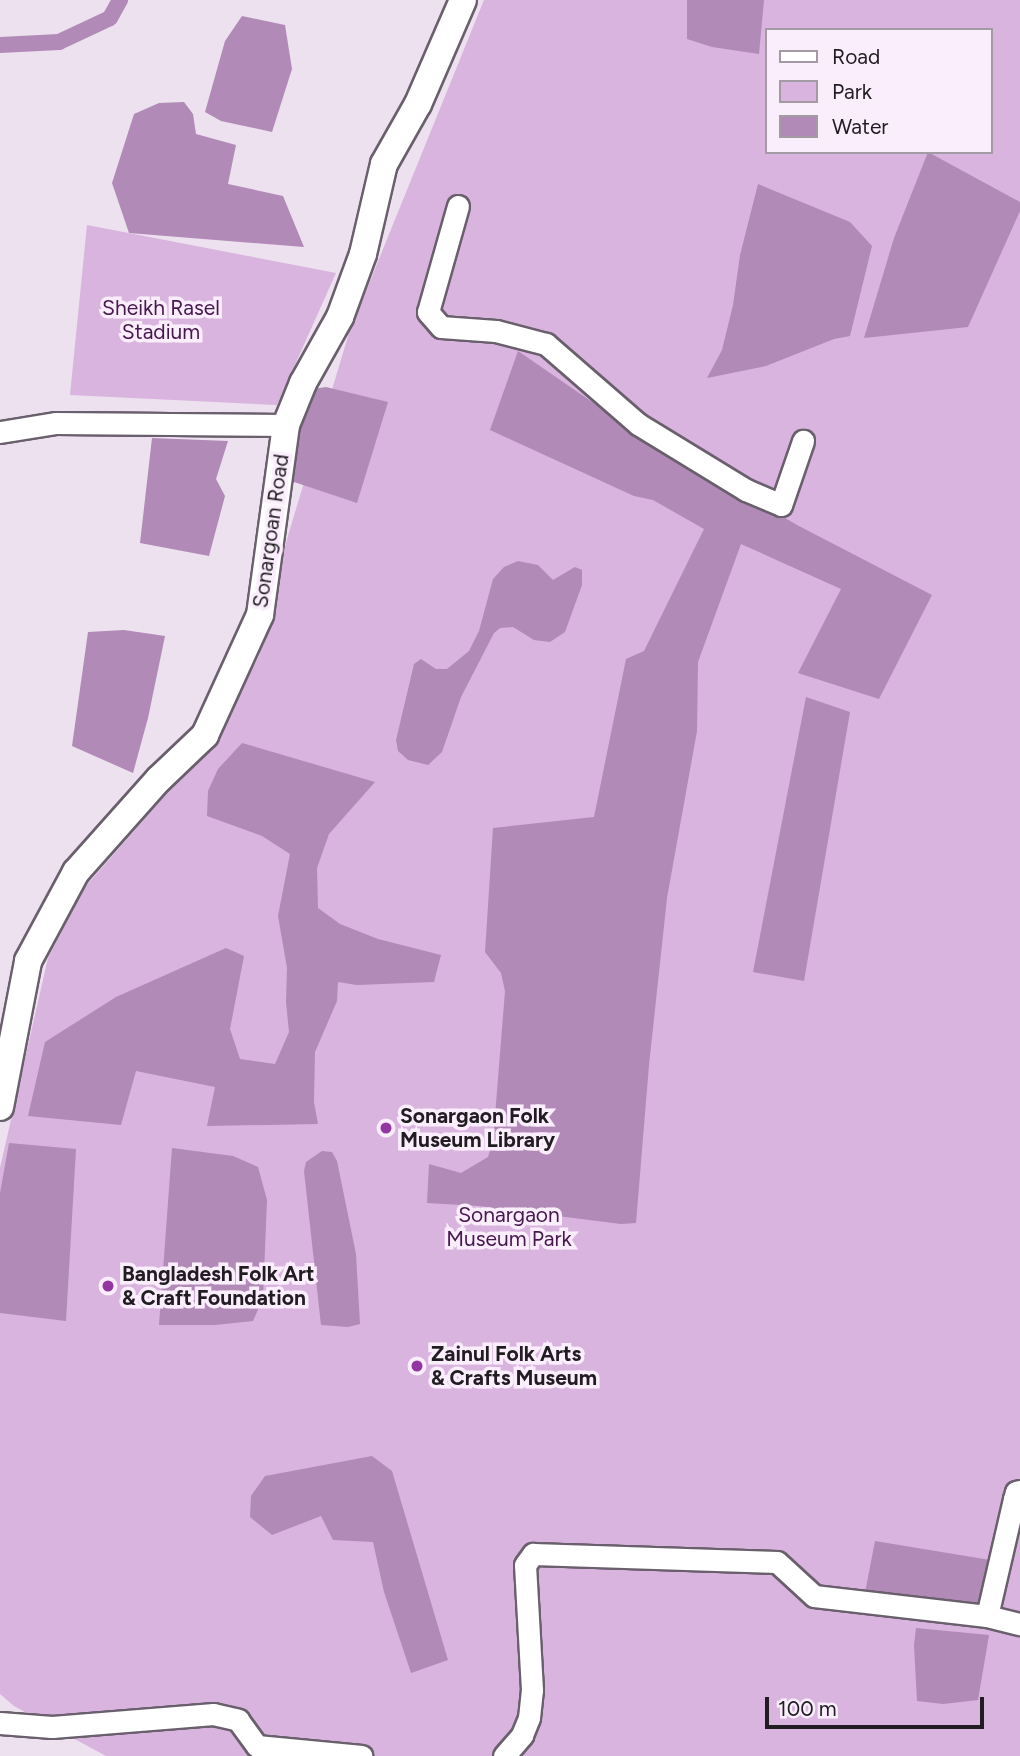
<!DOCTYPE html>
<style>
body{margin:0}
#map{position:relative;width:1020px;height:1756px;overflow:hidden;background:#ede1ef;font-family:Figtree,sans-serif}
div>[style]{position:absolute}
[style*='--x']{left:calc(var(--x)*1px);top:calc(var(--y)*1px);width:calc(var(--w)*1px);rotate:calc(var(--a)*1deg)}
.green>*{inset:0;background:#d8b4de}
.water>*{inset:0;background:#b18ab7}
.canal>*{height:16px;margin:-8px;padding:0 8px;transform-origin:8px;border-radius:8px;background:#b18ab7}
.roads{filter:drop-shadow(2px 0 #6a5f6c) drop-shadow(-2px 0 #6a5f6c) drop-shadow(0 2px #6a5f6c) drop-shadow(0 -2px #6a5f6c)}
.minor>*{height:21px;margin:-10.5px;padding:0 10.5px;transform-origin:10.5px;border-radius:10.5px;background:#fff}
.major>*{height:26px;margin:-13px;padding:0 13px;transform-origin:13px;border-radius:13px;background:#fff}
.dots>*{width:19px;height:19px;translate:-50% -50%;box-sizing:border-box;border:4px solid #fbeefc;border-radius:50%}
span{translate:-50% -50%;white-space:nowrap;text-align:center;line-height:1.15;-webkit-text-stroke:7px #fbeefc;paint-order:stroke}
.park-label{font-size:21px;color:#46164e}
.street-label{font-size:21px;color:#201c21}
.poi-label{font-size:21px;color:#201c21;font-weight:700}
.left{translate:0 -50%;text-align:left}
.legend{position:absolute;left:765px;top:28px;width:228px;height:126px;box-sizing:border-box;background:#fbeefc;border:2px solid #a39aa4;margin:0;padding:9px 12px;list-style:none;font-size:21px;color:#201c21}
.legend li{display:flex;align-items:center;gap:14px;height:35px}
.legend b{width:35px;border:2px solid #a39aa4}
.scale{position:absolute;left:765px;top:1697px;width:219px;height:32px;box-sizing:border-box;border:4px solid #201c21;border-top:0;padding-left:9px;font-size:21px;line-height:24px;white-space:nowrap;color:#201c21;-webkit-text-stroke:5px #fbeefc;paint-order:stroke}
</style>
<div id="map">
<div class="green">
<div style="clip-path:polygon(evenodd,484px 0,1020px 0,1020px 1756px,106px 1756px,14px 1706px,0 1694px,0 1168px,48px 958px,85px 887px,214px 740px,259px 656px,287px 539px,349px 333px,484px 0,766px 30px,990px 30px,990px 152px,766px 152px,766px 30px)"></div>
<div style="clip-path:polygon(87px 225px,336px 273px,277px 405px,70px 395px)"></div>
</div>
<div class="water">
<div style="clip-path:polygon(687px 0,764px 0,759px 54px,712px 47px,687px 39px)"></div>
<div style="clip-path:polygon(242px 16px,285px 25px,292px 69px,272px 132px,221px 121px,205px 112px,225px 41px)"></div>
<div style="clip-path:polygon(184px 102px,193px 114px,196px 134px,236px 145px,228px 184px,283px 196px,304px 247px,129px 233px,112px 183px,134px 114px,159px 103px)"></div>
<div style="clip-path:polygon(928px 152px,1020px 202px,1020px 211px,968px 327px,864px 338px,894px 238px)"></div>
<div style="clip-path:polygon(758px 184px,850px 222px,872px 246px,850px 336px,834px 339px,766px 366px,707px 378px,722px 350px,733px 305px,740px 255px)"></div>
<div style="clip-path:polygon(518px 351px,614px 417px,703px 470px,797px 525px,932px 595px,879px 699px,798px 673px,841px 589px,741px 544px,698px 662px,697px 731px,667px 898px,649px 1065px,636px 1223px,621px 1224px,479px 1206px,427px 1203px,429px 1164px,461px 1173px,488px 1157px,493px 1141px,505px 991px,501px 973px,485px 952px,493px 828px,594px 817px,626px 659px,644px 651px,704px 529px,653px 500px,634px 496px,490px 430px)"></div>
<div style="clip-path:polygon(326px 387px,388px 402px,357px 503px,285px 479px,295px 430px,313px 389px)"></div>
<div style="clip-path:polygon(152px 438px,228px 441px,216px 479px,225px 496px,209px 556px,140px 543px)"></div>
<div style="clip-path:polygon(518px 561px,538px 565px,553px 580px,575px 567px,582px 570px,582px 585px,565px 632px,550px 642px,534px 640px,513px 627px,500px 628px,494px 633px,461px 697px,442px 752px,428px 765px,408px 760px,398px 751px,396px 740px,414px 664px,421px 659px,436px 669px,447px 669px,469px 651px,479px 631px,493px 579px,504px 567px)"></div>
<div style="clip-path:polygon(124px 630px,165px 636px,148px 718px,133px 773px,72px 746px,88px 632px)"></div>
<div style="clip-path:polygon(806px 697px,850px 712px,804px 981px,753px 972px)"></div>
<div style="clip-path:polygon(242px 743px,375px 782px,329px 834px,317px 868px,318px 908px,340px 924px,378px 939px,441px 955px,434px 982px,357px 985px,338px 982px,337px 1001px,315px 1052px,314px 1102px,318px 1124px,207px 1126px,215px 1087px,136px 1071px,121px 1125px,28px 1116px,45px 1042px,116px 997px,226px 948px,244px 956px,230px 1029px,240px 1059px,275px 1064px,289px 1032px,286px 1002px,287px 968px,278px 916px,290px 854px,262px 836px,207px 816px,208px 791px,218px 769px)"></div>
<div style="clip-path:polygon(9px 1143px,76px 1149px,66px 1321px,0 1313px,0 1193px)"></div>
<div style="clip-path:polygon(172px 1148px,233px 1156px,258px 1167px,267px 1200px,263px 1298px,253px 1321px,215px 1325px,159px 1325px)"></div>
<div style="clip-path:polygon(322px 1151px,332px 1152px,337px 1161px,356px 1254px,360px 1324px,348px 1327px,321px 1325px,304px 1171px,306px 1162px)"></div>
<div style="clip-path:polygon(372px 1456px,392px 1471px,448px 1660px,411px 1673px,384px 1592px,373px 1542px,333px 1540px,321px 1516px,272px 1535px,250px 1517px,251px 1496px,265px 1476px)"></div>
<div style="clip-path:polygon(875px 1541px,990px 1560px,985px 1610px,865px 1593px)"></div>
<div style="clip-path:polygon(916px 1628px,989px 1635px,978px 1700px,943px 1704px,917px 1701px,914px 1645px)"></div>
</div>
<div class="canal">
<div style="--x:0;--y:45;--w:59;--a:-2.9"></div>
<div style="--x:59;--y:42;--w:56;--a:-25.2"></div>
<div style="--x:110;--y:18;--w:21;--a:-61"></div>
</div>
<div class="roads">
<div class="minor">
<div style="--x:458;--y:206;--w:110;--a:105.8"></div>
<div style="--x:428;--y:312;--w:20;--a:49"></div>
<div style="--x:441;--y:327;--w:55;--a:4.2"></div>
<div style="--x:496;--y:331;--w:52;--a:14.6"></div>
<div style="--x:546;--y:344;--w:122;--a:41"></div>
<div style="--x:638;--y:424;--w:127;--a:31.4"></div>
<div style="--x:746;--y:490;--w:38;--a:23"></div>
<div style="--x:781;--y:505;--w:68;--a:-71"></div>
<div style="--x:0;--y:432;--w:57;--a:-9.1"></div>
<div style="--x:56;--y:423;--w:230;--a:0.5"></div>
<div style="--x:987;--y:1616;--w:120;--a:-77"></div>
<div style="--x:1014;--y:1499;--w:7;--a:-74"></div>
<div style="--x:1016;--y:1492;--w:4;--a:-14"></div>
<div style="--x:0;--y:1723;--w:52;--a:4.4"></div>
<div style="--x:52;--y:1727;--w:162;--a:-4.6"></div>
<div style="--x:213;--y:1714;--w:26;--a:13"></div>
<div style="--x:238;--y:1720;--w:32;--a:54"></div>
<div style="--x:257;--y:1746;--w:105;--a:5.4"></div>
<div style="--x:504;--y:1756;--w:28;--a:-49"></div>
<div style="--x:522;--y:1735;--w:18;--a:-68"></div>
<div style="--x:529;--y:1718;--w:28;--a:-84"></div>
<div style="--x:532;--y:1690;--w:125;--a:-93.2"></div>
<div style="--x:525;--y:1565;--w:14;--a:-54"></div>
<div style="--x:533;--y:1554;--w:244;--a:1.9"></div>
<div style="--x:777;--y:1562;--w:50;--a:42.6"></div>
<div style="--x:814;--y:1596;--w:174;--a:6.6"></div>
<div style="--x:987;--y:1616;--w:34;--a:14"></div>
</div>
<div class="major">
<div style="--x:0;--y:1107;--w:149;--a:-79.1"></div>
<div style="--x:28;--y:961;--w:101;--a:-61.7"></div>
<div style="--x:76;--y:872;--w:125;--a:-48.3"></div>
<div style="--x:159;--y:779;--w:64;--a:-43.7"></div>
<div style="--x:205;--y:735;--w:132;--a:-65.4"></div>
<div style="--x:260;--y:615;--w:192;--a:-82.2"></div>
<div style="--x:286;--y:425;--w:45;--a:-68"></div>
<div style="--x:303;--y:383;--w:76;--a:-60.7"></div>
<div style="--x:340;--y:317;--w:67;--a:-69.9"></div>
<div style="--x:363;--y:254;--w:92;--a:-76.9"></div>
<div style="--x:384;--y:164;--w:69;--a:-60.5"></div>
<div style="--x:418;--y:104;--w:113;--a:-66.6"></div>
</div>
</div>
<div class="dots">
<div style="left:386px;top:1128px;background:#9236a1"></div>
<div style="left:108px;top:1286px;background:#9236a1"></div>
<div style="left:417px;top:1366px;background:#9236a1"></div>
</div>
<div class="park-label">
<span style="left:161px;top:320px">Sheikh Rasel<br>Stadium</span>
<span style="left:509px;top:1227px">Sonargaon<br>Museum Park</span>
</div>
<div class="street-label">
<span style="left:271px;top:531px;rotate:-82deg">Sonargoan Road</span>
</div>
<div class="poi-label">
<span class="left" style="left:400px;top:1128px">Sonargaon Folk<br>Museum Library</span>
<span class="left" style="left:122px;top:1286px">Bangladesh Folk Art<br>&amp; Craft Foundation</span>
<span class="left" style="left:431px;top:1366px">Zainul Folk Arts<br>&amp; Crafts Museum</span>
</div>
<ul class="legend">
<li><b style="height:9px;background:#fff"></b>Road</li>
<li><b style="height:19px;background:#d8b4de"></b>Park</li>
<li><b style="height:19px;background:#b18ab7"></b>Water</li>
</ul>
<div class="scale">100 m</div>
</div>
